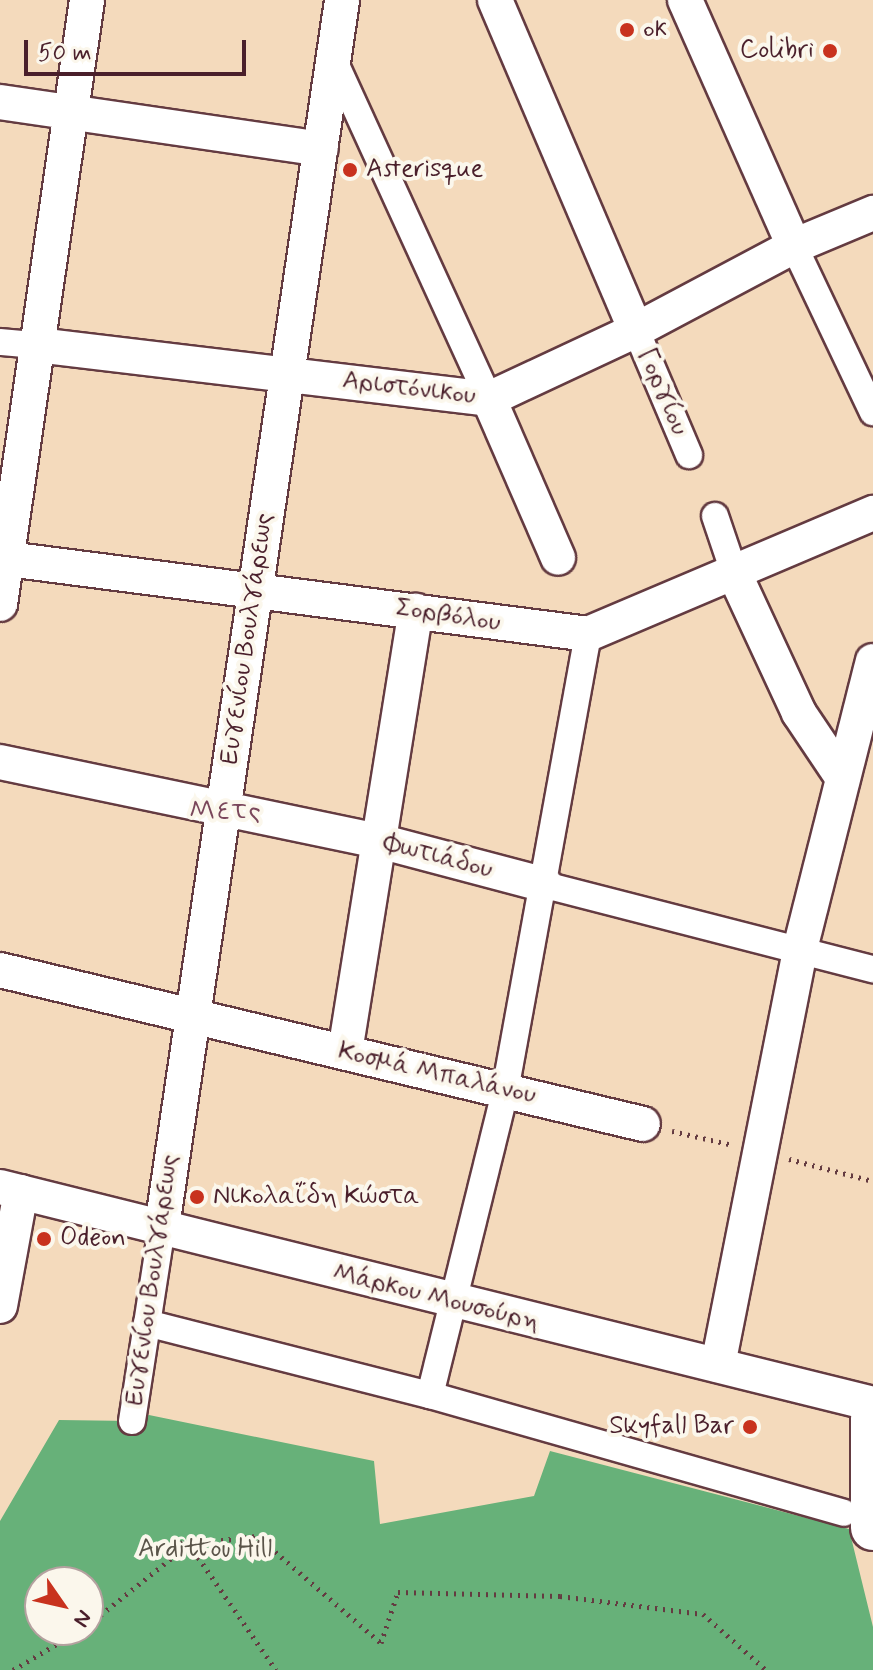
<!DOCTYPE html>
<meta charset="utf-8">
<style>
body{margin:0}
#map{position:relative;width:873px;height:1670px;overflow:hidden;background:#f4dabc;font-family:Mynerve,sans-serif}
div>[style]{position:absolute}
[style*='--x']{left:calc(var(--x)*1px);top:calc(var(--y)*1px);width:calc(var(--w)*1px);rotate:calc(var(--a)*1deg)}
.forest>*{inset:0;background:#67b179}
.path>*{height:5px;margin-top:-2.5px;transform-origin:0;background:repeating-linear-gradient(90deg,#643b41 0 2px,transparent 0 8px)}
.roads{filter:drop-shadow(2px 0 #643b41) drop-shadow(-2px 0 #643b41) drop-shadow(0 2px #643b41) drop-shadow(0 -2px #643b41)}
.pedestrian>*{height:26px;margin:-13px;padding:0 13px;transform-origin:13px;border-radius:13px;background:#fff}
.minor>*{height:34px;margin:-17px;padding:0 17px;transform-origin:17px;border-radius:17px;background:#fff}
.primary>*{height:44px;margin:-22px;padding:0 22px;transform-origin:22px;border-radius:22px;background:#fff}
.dots>*{width:22px;height:22px;translate:-50% -50%;box-sizing:border-box;border:4px solid #fbf7ec;border-radius:50%}
span{translate:-50% -50%;white-space:nowrap;text-align:center;line-height:1.15;-webkit-text-stroke:8px #fbf7ec;paint-order:stroke}
.poi-label{font-size:26px;color:#4a1f2b}
.left{translate:0 -50%;text-align:left}
.right{translate:-100% -50%;text-align:right}
.street-label{font-size:26px;color:#4a1f2b}
.park-label{font-size:26px;color:#5a5449}
.neighbourhood-label{font-size:28px;color:#7a475b;letter-spacing:2px}
.north{position:absolute;left:24px;top:1566px;width:80px;height:80px;box-sizing:border-box;background:#fbf7ec;border:2px solid #b4a19f;border-radius:50%;rotate:124deg;font-size:22px;font-weight:700;line-height:32px;text-align:center;color:#4a1f2b}
.north::after{content:'';display:block;margin:auto;width:28px;height:36px;background:#c8321e;clip-path:polygon(50% 0,100% 100%,50% 72%,0 100%)}
.scale{position:absolute;left:24px;top:40px;width:222px;height:36px;box-sizing:border-box;border:4px solid #4a1f2b;border-top:0;padding-left:10px;font-size:24px;line-height:28px;white-space:nowrap;color:#4a1f2b;-webkit-text-stroke:6px #fbf7ec;paint-order:stroke}
</style>
<div id="map">
<div class="forest">
<div style="clip-path:polygon(evenodd,149px 1415px,374px 1461px,380px 1524px,534px 1496px,550px 1451px,849px 1529px,873px 1627px,873px 1670px,0 1670px,0 1521px,59px 1420px,132px 1421px,149px 1415px,40px 1582px,88px 1582px,88px 1630px,40px 1630px,40px 1582px)"></div>
</div>
<div class="path">
<div style="--x:672;--y:1131;--w:63;--a:12.9"></div>
<div style="--x:789;--y:1159;--w:87;--a:14.7"></div>
<div style="--x:189;--y:1544;--w:153;--a:55.4"></div>
<div style="--x:88;--y:1625;--w:129;--a:-38.7"></div>
<div style="--x:189;--y:1544;--w:68;--a:-6.7"></div>
<div style="--x:257;--y:1536;--w:164;--a:40.8"></div>
<div style="--x:381;--y:1643;--w:54;--a:-71.6"></div>
<div style="--x:398;--y:1592;--w:162;--a:1.4"></div>
<div style="--x:560;--y:1596;--w:144;--a:7.2"></div>
<div style="--x:703;--y:1614;--w:84;--a:41.6"></div>
<div style="--x:13;--y:1670;--w:78;--a:-30.8"></div>
</div>
<div class="roads">
<div class="pedestrian">
<div style="--x:335;--y:63;--w:370;--a:65.4"></div>
<div style="--x:794;--y:246;--w:184;--a:64.6"></div>
<div style="--x:636;--y:330;--w:136;--a:67"></div>
<div style="--x:0;--y:342;--w:37;--a:5"></div>
<div style="--x:715;--y:516;--w:62;--a:71.3"></div>
<div style="--x:545;--y:885;--w:339;--a:14.4"></div>
<div style="--x:147;--y:1323;--w:292;--a:14.3"></div>
<div style="--x:430;--y:1395;--w:430;--a:15.9"></div>
<div style="--x:430;--y:1395;--w:313;--a:-76.1"></div>
<div style="--x:505;--y:1091;--w:464;--a:-79.7"></div>
<div style="--x:132;--y:1421;--w:196;--a:-81.2"></div>
</div>
<div class="minor">
<div style="--x:495;--y:0;--w:359;--a:66.9"></div>
<div style="--x:685;--y:0;--w:269;--a:66.1"></div>
<div style="--x:0;--y:102;--w:324;--a:8.3"></div>
<div style="--x:37;--y:345;--w:455;--a:6.8"></div>
<div style="--x:489;--y:399;--w:162;--a:-25.1"></div>
<div style="--x:636;--y:330;--w:179;--a:-28"></div>
<div style="--x:794;--y:246;--w:86;--a:-22.7"></div>
<div style="--x:489;--y:399;--w:173;--a:66.5"></div>
<div style="--x:0;--y:558;--w:593;--a:7.36"></div>
<div style="--x:588;--y:634;--w:310;--a:-23"></div>
<div style="--x:735;--y:575;--w:152;--a:65.1"></div>
<div style="--x:799;--y:713;--w:77;--a:56.1"></div>
<div style="--x:0;--y:604;--w:610;--a:-81.8"></div>
<div style="--x:0;--y:762;--w:387;--a:11.8"></div>
<div style="--x:379;--y:841;--w:172;--a:14.8"></div>
<div style="--x:0;--y:970;--w:661;--a:13.47"></div>
<div style="--x:345;--y:1052;--w:447;--a:-80.9"></div>
<div style="--x:0;--y:1187;--w:900;--a:13.96"></div>
<div style="--x:162;--y:1227;--w:1240;--a:-81.65"></div>
<div style="--x:0;--y:1306;--w:116;--a:-79.6"></div>
<div style="--x:718;--y:1365;--w:424;--a:-78.8"></div>
<div style="--x:800;--y:949;--w:297;--a:-75.8"></div>
</div>
<div class="primary">
<div style="--x:873;--y:1418;--w:110;--a:90"></div>
</div>
</div>
<div class="dots">
<div style="left:627px;top:30px;background:#c8321e"></div>
<div style="left:830px;top:51px;background:#c8321e"></div>
<div style="left:350px;top:170px;background:#c8321e"></div>
<div style="left:197px;top:1197px;background:#c8321e"></div>
<div style="left:44px;top:1239px;background:#c8321e"></div>
<div style="left:750px;top:1427px;background:#c8321e"></div>
</div>
<div class="poi-label">
<span class="left" style="left:643px;top:30px">οκ</span>
<span class="right" style="left:814px;top:51px">Colibri</span>
<span class="left" style="left:366px;top:170px">Asterisque</span>
<span class="left" style="left:213px;top:1197px">Νικολαΐδη Κώστα</span>
<span class="left" style="left:60px;top:1239px">Odeon</span>
<span class="right" style="left:734px;top:1427px">Skyfall Bar</span>
</div>
<div class="street-label">
<span style="left:409px;top:389px;rotate:7deg">Αριστόνικου</span>
<span style="left:662px;top:392px;rotate:67deg">Γοργίου</span>
<span style="left:448px;top:616px;rotate:9deg">Σορβόλου</span>
<span style="left:248px;top:639px;rotate:-82deg">Ευγενίου Βουλγάρεως</span>
<span style="left:438px;top:857px;rotate:15deg">Φωτιάδου</span>
<span style="left:437px;top:1074px;rotate:13deg">Κοσμά Μπαλάνου</span>
<span style="left:153px;top:1280px;rotate:-82deg">Ευγενίου Βουλγάρεως</span>
<span style="left:436px;top:1298px;rotate:14deg">Μάρκου Μουσούρη</span>
</div>
<div class="park-label">
<span style="left:205px;top:1550px">Ardittou Hill</span>
</div>
<div class="neighbourhood-label">
<span style="left:226px;top:812px">Μετς</span>
</div>
<div class="north">N</div>
<div class="scale">50 m</div>
</div>
